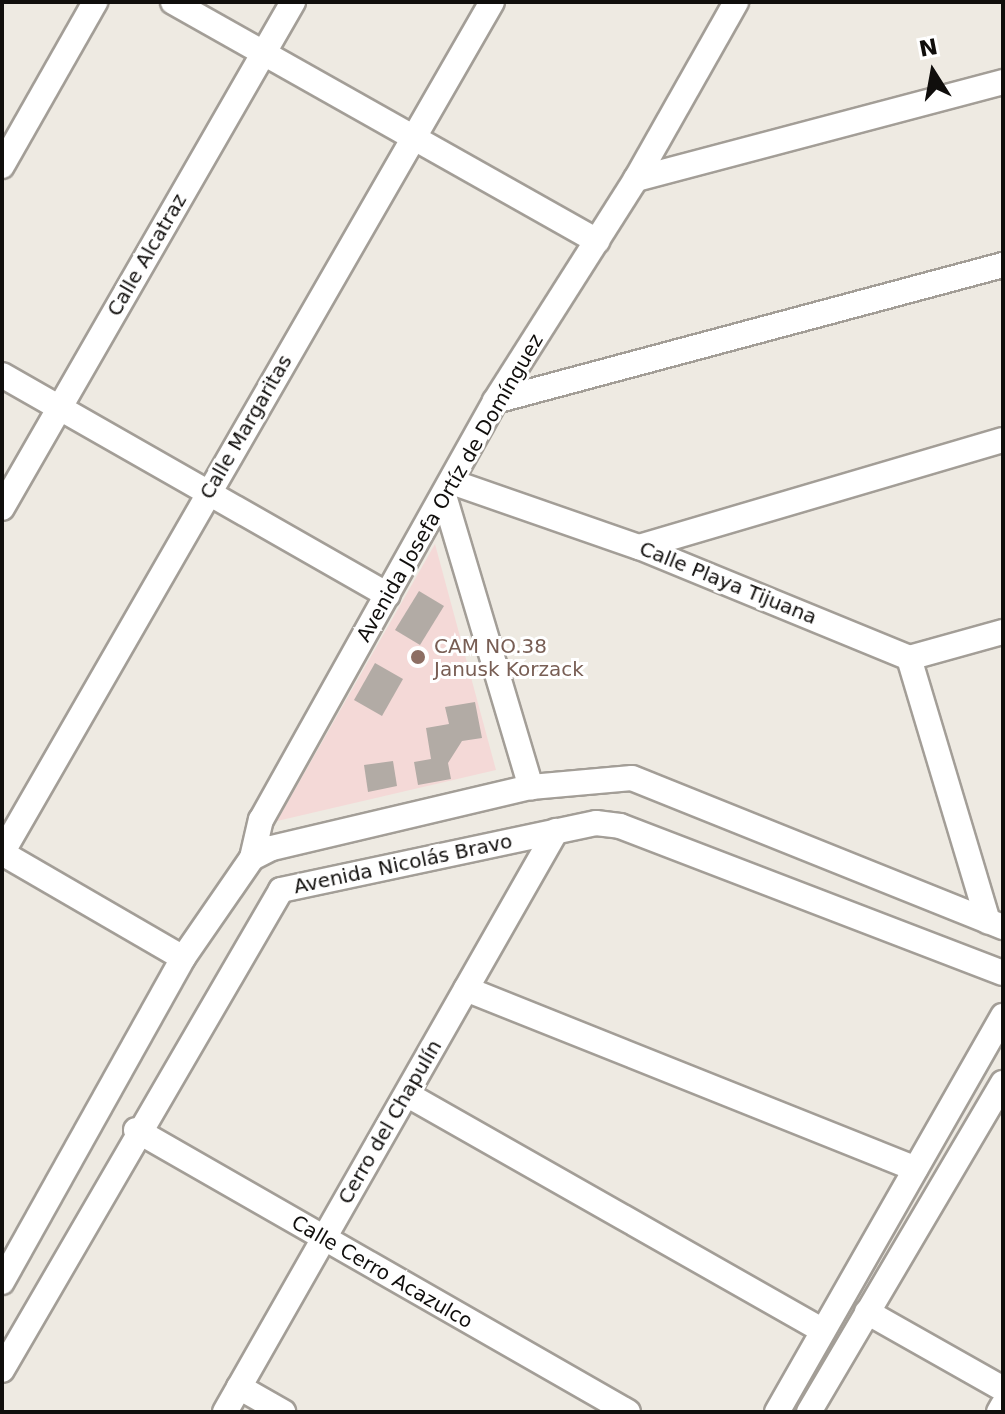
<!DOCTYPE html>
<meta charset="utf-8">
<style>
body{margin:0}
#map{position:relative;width:1005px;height:1414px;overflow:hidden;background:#eeeae2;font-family:"DejaVu Sans",sans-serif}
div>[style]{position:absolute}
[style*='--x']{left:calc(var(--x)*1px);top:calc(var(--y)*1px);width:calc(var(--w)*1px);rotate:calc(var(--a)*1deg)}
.education>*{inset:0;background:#f4d9d7}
.building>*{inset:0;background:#b2aba5}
.roads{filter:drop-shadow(2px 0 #a39e97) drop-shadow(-2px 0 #a39e97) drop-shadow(0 2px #a39e97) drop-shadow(0 -2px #a39e97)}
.minor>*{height:24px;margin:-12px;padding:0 12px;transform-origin:12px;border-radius:12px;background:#fff}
.dots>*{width:22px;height:22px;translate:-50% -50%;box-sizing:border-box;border:4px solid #fff;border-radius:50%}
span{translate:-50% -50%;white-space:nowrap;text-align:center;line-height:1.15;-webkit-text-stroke:6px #fff;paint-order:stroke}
.street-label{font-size:20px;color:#100e0c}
.education-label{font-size:20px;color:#785e54}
.left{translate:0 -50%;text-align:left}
.frame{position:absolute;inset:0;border:4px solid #100e0c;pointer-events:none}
.north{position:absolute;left:893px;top:32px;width:80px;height:80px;-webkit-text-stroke:6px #fff;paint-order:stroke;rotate:349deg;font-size:22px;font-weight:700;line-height:32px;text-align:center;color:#100e0c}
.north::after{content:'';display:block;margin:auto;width:28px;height:36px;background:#100e0c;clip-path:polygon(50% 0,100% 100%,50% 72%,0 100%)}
</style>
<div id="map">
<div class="education">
<div style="clip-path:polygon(435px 544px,496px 770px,277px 821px)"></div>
</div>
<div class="building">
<div style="clip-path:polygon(419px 591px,444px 606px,420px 645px,395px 630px)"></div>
<div style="clip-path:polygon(375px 663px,403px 679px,382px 716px,354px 700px)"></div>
<div style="clip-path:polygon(475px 702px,482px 738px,462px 741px,448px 763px,451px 779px,418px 785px,414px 762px,431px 759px,426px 728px,449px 724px,445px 707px)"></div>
<div style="clip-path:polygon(393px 761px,397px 786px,368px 792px,364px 765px)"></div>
</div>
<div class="roads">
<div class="minor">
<div style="--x:173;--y:2;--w:487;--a:29.4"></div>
<div style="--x:2;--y:166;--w:189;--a:-60.4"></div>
<div style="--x:636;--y:179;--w:380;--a:-14.8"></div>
<div style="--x:2;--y:375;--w:444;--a:29.7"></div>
<div style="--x:495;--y:401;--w:526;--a:-14.99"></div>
<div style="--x:452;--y:482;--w:198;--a:19.2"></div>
<div style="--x:639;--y:547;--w:292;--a:22.3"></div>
<div style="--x:909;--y:658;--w:98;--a:-15.5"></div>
<div style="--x:445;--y:499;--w:301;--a:73.4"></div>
<div style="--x:2;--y:508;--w:584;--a:-60.1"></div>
<div style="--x:639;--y:547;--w:379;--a:-16.4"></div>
<div style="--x:909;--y:658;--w:275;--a:73.3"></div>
<div style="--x:2;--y:853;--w:982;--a:-60.07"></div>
<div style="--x:2;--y:853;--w:209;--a:30.1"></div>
<div style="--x:252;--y:858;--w:39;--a:-77"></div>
<div style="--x:261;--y:820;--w:480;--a:-60.8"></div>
<div style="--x:495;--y:401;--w:263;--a:-57.6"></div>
<div style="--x:636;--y:179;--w:203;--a:-60.5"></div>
<div style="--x:466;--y:989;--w:484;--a:21.8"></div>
<div style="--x:408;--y:1095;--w:477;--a:29.6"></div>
<div style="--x:136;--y:1130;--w:567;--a:29.82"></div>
<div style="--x:2;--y:1282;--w:371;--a:-60.8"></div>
<div style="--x:183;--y:958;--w:121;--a:-55.4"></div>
<div style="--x:252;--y:858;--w:22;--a:-27"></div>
<div style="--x:272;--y:848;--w:266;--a:-13.3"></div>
<div style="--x:531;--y:787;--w:101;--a:-5.1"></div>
<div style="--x:632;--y:778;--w:400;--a:21.9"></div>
<div style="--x:867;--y:1312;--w:156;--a:29.5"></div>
<div style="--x:2;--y:1370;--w:555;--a:-59.83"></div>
<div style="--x:281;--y:890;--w:322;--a:-12"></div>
<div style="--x:596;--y:823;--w:24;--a:7"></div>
<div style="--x:620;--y:826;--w:410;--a:21"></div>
<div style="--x:239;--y:1387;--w:51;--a:29.6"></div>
<div style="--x:225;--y:1412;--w:669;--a:-60.33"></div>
<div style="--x:777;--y:1412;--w:456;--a:-60.3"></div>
<div style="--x:809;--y:1412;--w:382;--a:-59.5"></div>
<div style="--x:999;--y:1412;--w:8;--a:-60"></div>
</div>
</div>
<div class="dots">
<div style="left:418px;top:657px;background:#8d6e63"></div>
</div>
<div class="street-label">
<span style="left:147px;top:255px;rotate:-60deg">Calle Alcatraz</span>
<span style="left:246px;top:427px;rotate:-60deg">Calle Margaritas</span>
<span style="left:450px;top:488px;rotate:-60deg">Avenida Josefa Ortíz de Domínguez</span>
<span style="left:728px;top:583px;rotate:22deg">Calle Playa Tijuana</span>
<span style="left:403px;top:864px;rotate:-12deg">Avenida Nicolás Bravo</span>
<span style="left:390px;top:1122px;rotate:-60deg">Cerro del Chapulín</span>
<span style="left:382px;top:1272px;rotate:30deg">Calle Cerro Acazulco</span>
</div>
<div class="education-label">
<span class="left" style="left:434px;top:658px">CAM NO.38<br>Janusk Korzack</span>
</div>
<div class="frame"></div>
<div class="north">N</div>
</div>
